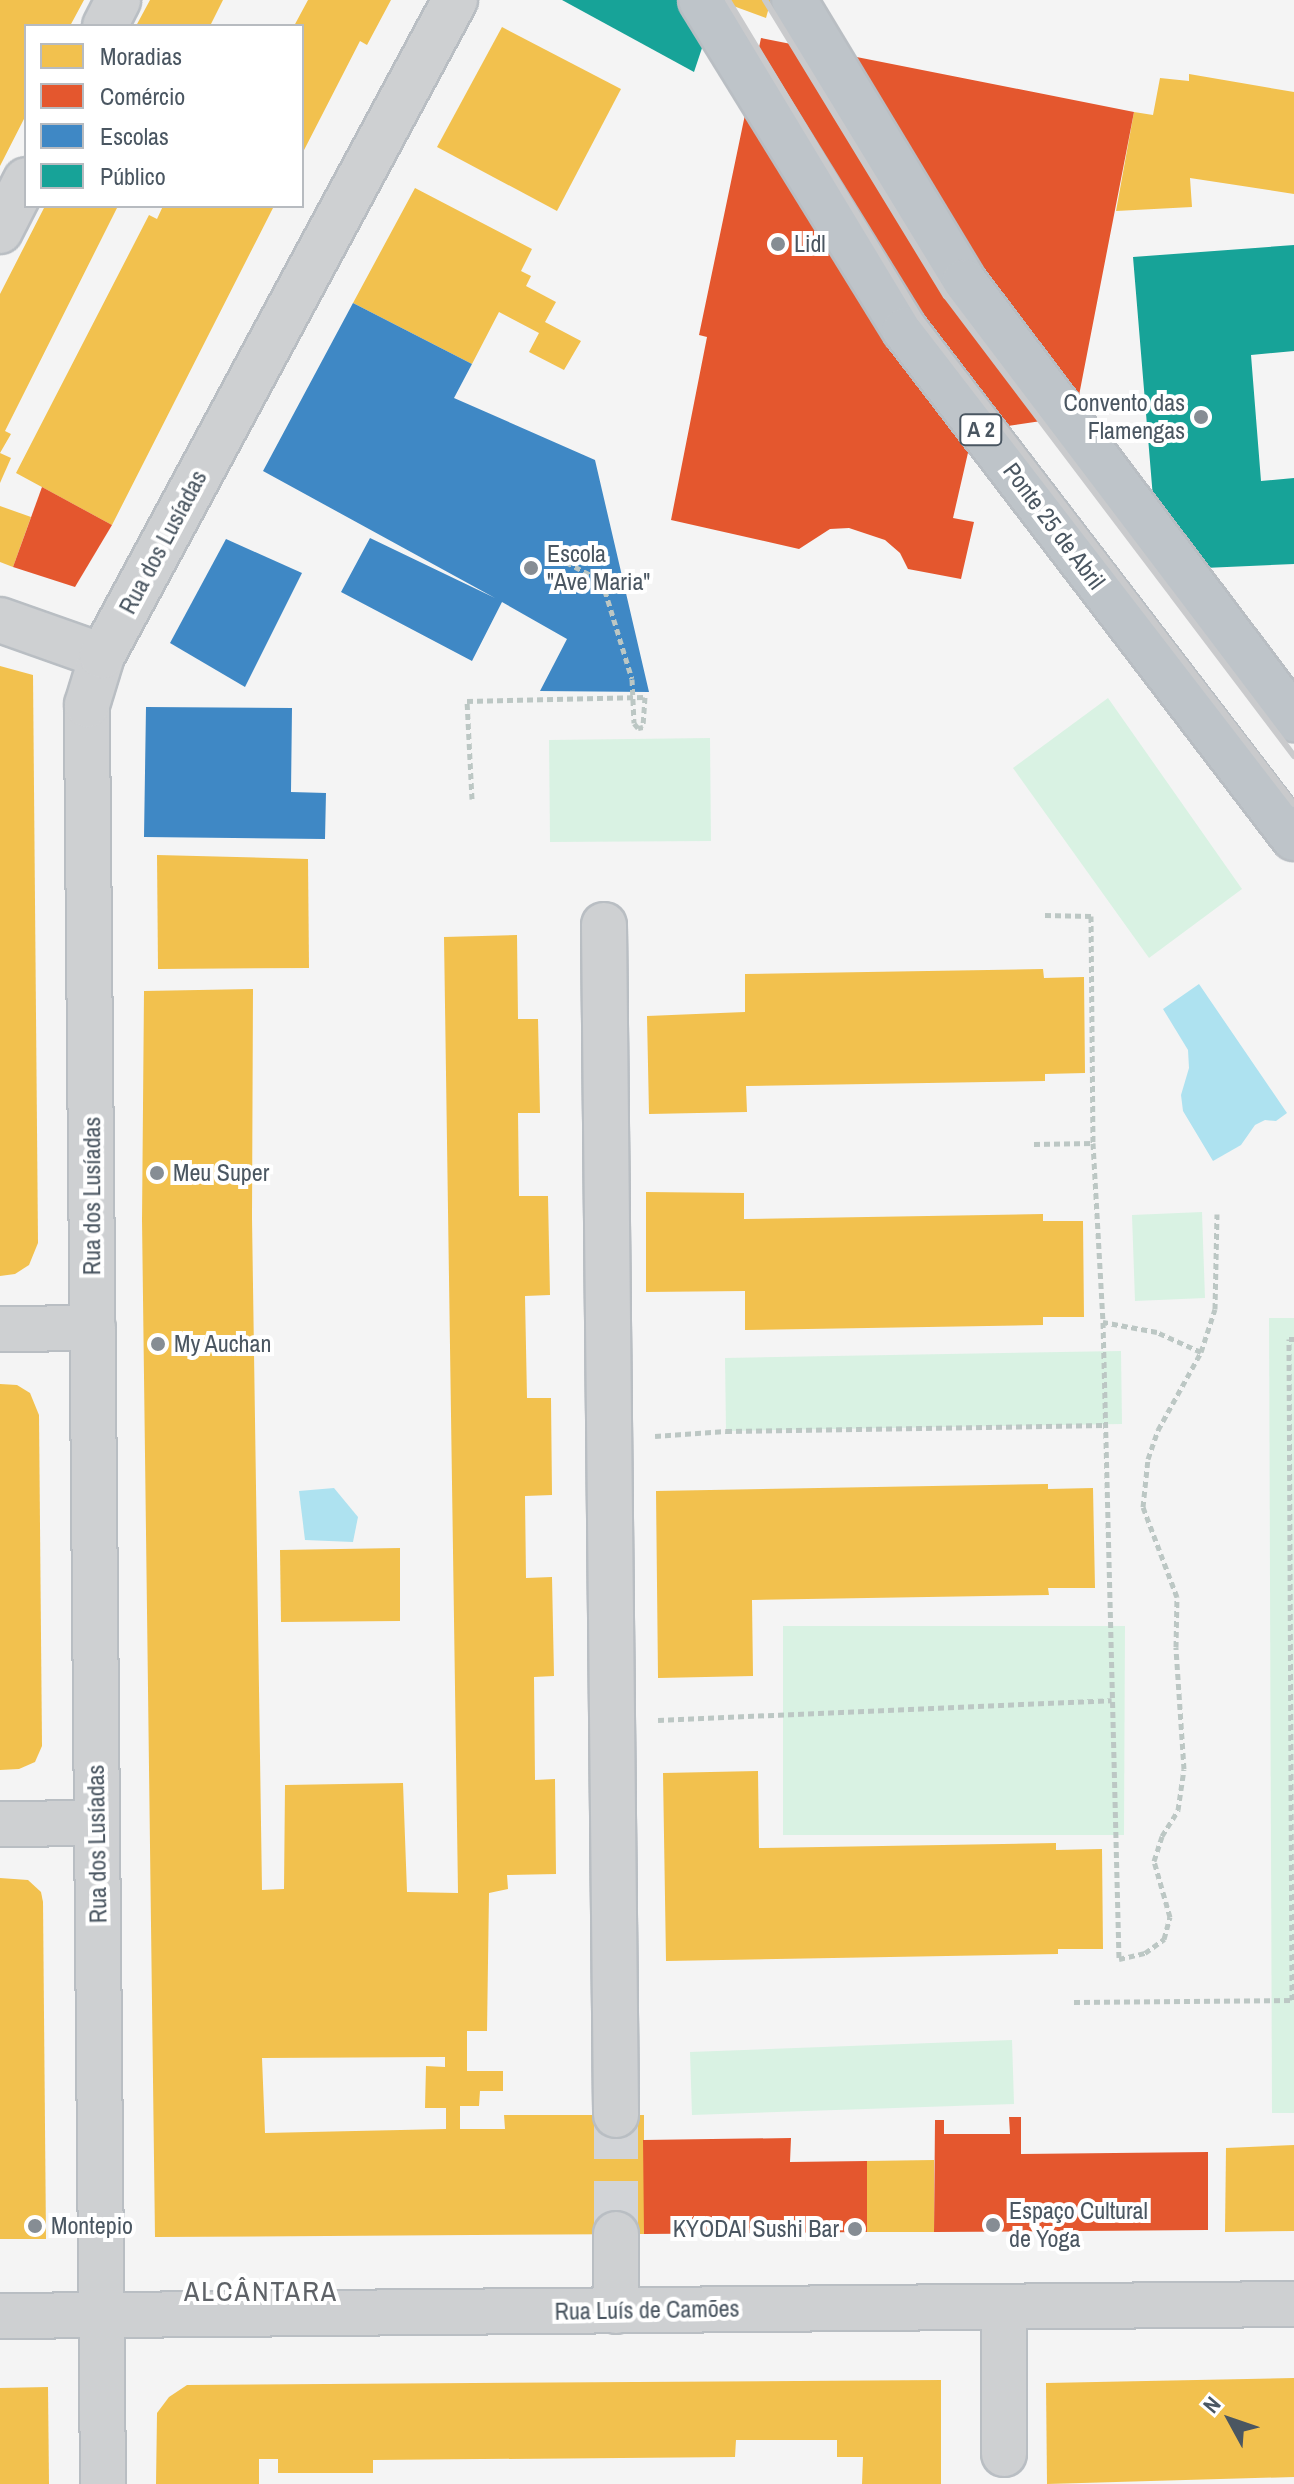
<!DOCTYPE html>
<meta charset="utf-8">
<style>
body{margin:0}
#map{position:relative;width:1294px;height:2484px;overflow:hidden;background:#f4f4f4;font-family:"Archivo Narrow",sans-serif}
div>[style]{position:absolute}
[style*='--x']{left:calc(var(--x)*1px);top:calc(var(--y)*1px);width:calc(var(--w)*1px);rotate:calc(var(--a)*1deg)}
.green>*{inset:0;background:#d9f2e3}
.water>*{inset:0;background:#aee2f0}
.homes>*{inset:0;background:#f2c14e}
.shops>*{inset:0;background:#e4572e}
.schools>*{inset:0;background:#3f88c5}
.public>*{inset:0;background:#17a398}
.minor-tunnel>*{height:44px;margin-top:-22px;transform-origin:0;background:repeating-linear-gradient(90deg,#d2d4d7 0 44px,transparent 0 66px)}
.path>*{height:5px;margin-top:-2.5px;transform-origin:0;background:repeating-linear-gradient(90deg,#bcc7c4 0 6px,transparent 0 10px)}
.roads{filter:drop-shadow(2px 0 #b9bec3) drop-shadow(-2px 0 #b9bec3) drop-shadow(0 2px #b9bec3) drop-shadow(0 -2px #b9bec3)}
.minor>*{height:44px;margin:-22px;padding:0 22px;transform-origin:22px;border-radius:22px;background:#ced0d2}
.highway>*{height:44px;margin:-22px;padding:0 22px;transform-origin:22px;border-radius:22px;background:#bec4c9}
.rail>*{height:6px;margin:-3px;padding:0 3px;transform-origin:3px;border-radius:3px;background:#c9cacc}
.path-bridge>*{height:5px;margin-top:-2.5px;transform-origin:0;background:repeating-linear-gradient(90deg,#bcc7c4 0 6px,transparent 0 10px)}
.dots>*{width:22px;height:22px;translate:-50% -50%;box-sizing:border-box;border:4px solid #fff;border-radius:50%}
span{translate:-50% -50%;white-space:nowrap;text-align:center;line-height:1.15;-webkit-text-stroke:8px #fff;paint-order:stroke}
.shield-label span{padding:2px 6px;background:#fff;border:2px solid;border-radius:6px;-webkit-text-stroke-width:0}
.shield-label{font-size:22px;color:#4a5661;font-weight:700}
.poi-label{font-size:24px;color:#4a5661}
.left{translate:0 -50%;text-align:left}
.right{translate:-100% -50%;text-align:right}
.street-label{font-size:24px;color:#4a5661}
.quarter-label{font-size:28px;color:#5f6368;letter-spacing:2px}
.legend{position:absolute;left:24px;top:24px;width:280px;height:184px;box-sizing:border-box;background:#fff;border:2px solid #b7bbc0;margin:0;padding:10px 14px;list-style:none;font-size:24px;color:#4a5661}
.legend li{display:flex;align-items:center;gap:16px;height:40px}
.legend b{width:40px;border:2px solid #b7bbc0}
.north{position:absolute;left:1190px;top:2380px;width:80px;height:80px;-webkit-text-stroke:6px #fff;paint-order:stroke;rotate:310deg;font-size:22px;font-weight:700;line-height:32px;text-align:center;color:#4a5661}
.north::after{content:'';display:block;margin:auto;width:28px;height:36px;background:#4a5661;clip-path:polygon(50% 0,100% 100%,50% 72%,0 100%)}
</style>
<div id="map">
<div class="green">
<div style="clip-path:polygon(1108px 698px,1242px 889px,1149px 958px,1013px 768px)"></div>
<div style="clip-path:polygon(710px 738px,711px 841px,550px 842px,549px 740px)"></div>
<div style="clip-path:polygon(1202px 1212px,1205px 1298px,1135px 1301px,1132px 1215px)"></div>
<div style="clip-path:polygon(1269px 1318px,1294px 1318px,1294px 2113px,1272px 2113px)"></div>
<div style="clip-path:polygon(1121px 1351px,1122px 1424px,726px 1431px,725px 1358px)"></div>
<div style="clip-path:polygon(783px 1626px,1125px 1626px,1124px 1835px,783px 1835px)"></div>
<div style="clip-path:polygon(1012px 2040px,1014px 2104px,692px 2115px,690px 2052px)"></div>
</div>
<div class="water">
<div style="clip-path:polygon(1199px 984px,1287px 1113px,1276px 1121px,1265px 1120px,1255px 1125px,1241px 1145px,1213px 1161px,1183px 1111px,1181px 1095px,1189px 1068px,1188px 1050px,1163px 1009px)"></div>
<div style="clip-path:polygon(334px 1488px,358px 1517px,353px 1542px,305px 1540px,299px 1491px)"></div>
</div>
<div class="homes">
<div style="clip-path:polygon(0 0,84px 0,70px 26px,26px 26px,26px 115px,0 166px)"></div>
<div style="clip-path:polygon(150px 0,223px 0,210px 26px,136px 26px)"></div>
<div style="clip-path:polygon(308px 0,391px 0,367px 45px,360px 41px,302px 154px,302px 26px,294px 26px)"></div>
<div style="clip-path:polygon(717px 0,771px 0,766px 18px)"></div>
<div style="clip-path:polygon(502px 27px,621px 89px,557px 211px,437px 147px)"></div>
<div style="clip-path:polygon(1189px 74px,1294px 92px,1294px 194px,1190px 178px,1192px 207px,1116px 211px,1134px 112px,1153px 115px,1160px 78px,1189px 81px)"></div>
<div style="clip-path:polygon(415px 188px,532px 249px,521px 271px,531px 276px,526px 286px,556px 302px,545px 322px,581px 341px,564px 370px,529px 352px,539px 333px,499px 312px,472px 364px,353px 303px)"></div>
<div style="clip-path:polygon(45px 206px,118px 206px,5px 431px,11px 434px,0 453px,0 294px)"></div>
<div style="clip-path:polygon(163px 206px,274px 206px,112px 525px,16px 473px,149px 215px,157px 219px)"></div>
<div style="clip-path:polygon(0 453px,11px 458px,0 483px)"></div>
<div style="clip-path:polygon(0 506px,31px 517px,13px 567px,0 562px)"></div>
<div style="clip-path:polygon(0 666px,33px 675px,38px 1243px,29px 1265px,15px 1274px,0 1276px)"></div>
<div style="clip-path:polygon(157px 855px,308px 859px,309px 968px,158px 969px)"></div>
<div style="clip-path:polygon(evenodd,517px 935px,518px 1019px,538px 1019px,540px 1113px,518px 1113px,519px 1196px,548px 1196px,550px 1295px,525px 1296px,527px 1398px,551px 1398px,552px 1495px,525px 1496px,526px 1578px,552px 1577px,554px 1676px,534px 1677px,535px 1780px,555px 1779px,556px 1874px,507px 1875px,508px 1889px,489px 1893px,487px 2031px,467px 2031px,467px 2071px,503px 2071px,503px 2091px,480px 2091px,479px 2106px,460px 2106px,460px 2129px,505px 2129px,504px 2115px,644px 2115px,644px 2234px,155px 2237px,142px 1220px,144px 991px,253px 989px,252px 1218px,262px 1890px,284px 1889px,285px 1785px,403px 1783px,407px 1892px,458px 1893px,444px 937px,517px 935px,445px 2057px,445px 2067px,426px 2066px,425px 2108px,446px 2108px,446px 2129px,265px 2133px,262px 2058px,445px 2057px)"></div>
<div style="clip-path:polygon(1043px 969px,1044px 978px,1084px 977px,1085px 1073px,1045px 1074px,1045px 1081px,746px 1086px,747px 1112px,649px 1114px,647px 1016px,745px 1012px,745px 974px)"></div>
<div style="clip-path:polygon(646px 1192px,744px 1193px,744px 1219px,1043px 1214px,1043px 1221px,1083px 1221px,1084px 1317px,1043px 1317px,1043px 1325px,745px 1330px,745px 1291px,646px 1292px)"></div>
<div style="clip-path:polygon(0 1384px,17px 1385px,30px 1393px,39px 1415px,42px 1746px,35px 1762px,19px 1769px,0 1770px)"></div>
<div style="clip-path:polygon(1048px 1484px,1048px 1489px,1093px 1488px,1095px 1588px,1048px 1588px,1049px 1595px,752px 1600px,753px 1676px,658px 1678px,656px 1491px)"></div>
<div style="clip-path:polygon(400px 1548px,400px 1621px,281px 1622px,280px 1550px)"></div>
<div style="clip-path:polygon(758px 1771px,759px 1848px,1056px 1843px,1056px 1850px,1102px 1849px,1103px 1949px,1058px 1949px,1058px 1954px,666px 1961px,663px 1773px)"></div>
<div style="clip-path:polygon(0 1878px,28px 1880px,41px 1892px,43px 1902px,46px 2239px,0 2239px)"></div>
<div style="clip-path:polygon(1294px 2145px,1294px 2231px,1225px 2232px,1226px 2148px)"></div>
<div style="clip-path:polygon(934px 2160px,934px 2232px,867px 2232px,867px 2161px)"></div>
<div style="clip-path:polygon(1294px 2378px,1294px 2477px,1047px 2484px,1046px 2383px)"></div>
<div style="clip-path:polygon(941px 2380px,941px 2484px,862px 2484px,863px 2457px,837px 2457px,837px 2440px,736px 2440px,735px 2457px,373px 2460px,373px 2473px,278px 2473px,278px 2459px,259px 2459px,259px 2484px,156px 2484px,157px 2413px,169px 2397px,187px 2385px)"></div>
<div style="clip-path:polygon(48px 2387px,49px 2484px,0 2484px,0 2388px)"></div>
</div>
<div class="shops">
<div style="clip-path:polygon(761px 38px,1134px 112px,1075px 416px,973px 431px,953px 518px,974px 522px,961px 579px,908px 569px,900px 553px,885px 540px,849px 528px,830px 529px,799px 549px,671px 520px,707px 337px,699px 335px)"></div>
<div style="clip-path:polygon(42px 487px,112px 525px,75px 587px,13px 567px)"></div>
<div style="clip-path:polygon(1009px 2117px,1021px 2117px,1021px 2154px,1208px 2152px,1208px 2230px,934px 2232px,935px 2120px,944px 2120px,944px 2134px,1010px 2134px)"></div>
<div style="clip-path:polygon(791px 2138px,790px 2162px,867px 2161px,867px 2232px,644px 2234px,643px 2140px)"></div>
</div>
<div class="schools">
<div style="clip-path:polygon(353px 303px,472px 364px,454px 398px,595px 460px,649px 692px,540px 691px,567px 639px,502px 602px,472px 661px,341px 592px,370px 538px,495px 598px,263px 471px)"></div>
<div style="clip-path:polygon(226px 539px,302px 573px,245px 687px,170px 643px)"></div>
<div style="clip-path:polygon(146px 707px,292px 708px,291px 792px,326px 793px,325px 839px,144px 837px)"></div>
</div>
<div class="public">
<div style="clip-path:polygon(562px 0,718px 0,694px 72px)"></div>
<div style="clip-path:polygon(1294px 245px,1294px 351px,1251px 355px,1261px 481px,1294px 478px,1294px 564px,1159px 570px,1133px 257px)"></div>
</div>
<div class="minor-tunnel">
<div style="--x:616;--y:2115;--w:119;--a:90"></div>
</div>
<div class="path">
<div style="--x:566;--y:562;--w:41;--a:27.8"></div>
<div style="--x:602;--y:581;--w:102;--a:73"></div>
<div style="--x:472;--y:799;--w:98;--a:-92.9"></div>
<div style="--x:467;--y:701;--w:178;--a:-1.3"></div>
<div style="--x:645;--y:697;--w:30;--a:94"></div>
<div style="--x:643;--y:727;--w:5;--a:169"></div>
<div style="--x:638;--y:728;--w:6;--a:-129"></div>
<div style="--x:1045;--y:915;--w:46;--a:1.2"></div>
<div style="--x:1091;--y:916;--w:227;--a:89.5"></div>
<div style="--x:1034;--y:1144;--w:59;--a:-1"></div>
<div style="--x:1093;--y:1143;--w:179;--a:86.8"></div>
<div style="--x:1103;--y:1322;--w:637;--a:88.56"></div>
<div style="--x:1119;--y:1959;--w:27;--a:-13"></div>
<div style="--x:1145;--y:1953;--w:24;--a:-36"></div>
<div style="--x:1164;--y:1939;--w:23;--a:-75"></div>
<div style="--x:1170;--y:1917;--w:58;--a:-105.9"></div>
<div style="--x:1154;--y:1861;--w:26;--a:-72"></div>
<div style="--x:1162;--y:1836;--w:31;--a:-58"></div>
<div style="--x:1178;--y:1810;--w:41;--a:-81.7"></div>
<div style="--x:1184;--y:1769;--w:122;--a:-93.8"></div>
<div style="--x:1176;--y:1647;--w:50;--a:-88.9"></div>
<div style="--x:1177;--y:1597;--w:96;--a:-110.7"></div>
<div style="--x:1143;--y:1507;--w:48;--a:-84.1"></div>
<div style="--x:1148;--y:1459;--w:31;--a:-71"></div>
<div style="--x:1158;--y:1430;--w:89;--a:-61.1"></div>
<div style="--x:1201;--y:1352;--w:48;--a:-155.6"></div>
<div style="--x:1157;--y:1332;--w:55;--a:-169.5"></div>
<div style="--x:1201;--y:1352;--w:45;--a:-72"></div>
<div style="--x:1215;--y:1309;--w:95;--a:-88.8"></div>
<div style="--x:655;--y:1436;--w:71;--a:-4"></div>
<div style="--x:726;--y:1431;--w:378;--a:-0.9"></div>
<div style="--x:658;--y:1720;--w:454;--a:-2.5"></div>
<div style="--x:1292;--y:2000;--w:661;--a:-90.26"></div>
<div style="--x:1289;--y:1339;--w:5;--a:0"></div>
<div style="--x:1074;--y:2002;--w:219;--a:-0.5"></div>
</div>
<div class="roads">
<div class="minor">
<div style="--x:105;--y:26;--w:29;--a:-63"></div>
<div style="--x:0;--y:231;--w:57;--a:-63"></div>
<div style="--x:0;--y:620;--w:108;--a:19.4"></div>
<div style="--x:604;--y:925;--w:1190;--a:89.42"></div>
<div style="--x:0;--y:1329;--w:93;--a:-0.6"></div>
<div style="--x:0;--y:1824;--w:97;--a:-0.6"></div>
<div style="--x:1004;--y:2307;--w:147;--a:90"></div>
<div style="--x:616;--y:2311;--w:77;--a:-90"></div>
<div style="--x:0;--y:2316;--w:1294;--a:-0.53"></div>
<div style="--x:103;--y:2484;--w:1779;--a:-90.52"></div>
<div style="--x:87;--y:705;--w:51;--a:-73"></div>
<div style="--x:102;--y:656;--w:745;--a:-61.71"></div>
</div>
<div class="highway">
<div style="--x:701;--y:0;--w:388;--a:58.3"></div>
<div style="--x:905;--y:330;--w:640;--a:52.56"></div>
<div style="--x:794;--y:0;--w:329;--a:58.9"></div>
<div style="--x:964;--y:282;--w:548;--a:52.94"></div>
</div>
</div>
<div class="rail">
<div style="--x:728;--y:0;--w:371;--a:58.9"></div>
<div style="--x:920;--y:318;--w:613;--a:52.42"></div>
<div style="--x:765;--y:0;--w:347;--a:58.6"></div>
<div style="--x:946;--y:296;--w:577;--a:52.89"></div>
</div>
<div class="path-bridge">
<div style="--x:632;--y:679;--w:44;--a:87.4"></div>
</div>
<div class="dots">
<div style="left:778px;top:244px;background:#868d94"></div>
<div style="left:1201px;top:417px;background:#868d94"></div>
<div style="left:531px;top:568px;background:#868d94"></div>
<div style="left:157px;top:1173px;background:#868d94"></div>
<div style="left:158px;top:1344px;background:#868d94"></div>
<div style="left:993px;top:2225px;background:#868d94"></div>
<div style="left:35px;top:2226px;background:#868d94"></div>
<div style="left:855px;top:2229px;background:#868d94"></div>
</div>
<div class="shield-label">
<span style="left:981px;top:430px">A 2</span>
</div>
<div class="poi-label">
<span class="left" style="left:794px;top:244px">Lidl</span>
<span class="right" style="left:1185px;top:417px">Convento das<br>Flamengas</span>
<span class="left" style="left:547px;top:568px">Escola<br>"Ave Maria"</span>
<span class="left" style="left:173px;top:1173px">Meu Super</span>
<span class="left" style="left:174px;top:1344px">My Auchan</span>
<span class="left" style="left:1009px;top:2225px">Espaço Cultural<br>de Yoga</span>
<span class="left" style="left:51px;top:2226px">Montepio</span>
<span class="right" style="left:839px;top:2229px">KYODAI Sushi Bar</span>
</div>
<div class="street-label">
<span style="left:1054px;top:526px;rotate:53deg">Ponte 25 de Abril</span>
<span style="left:163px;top:542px;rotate:-62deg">Rua dos Lusíadas</span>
<span style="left:92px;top:1196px;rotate:-90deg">Rua dos Lusíadas</span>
<span style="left:97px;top:1844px;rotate:-91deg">Rua dos Lusíadas</span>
<span style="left:647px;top:2310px;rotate:-1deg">Rua Luís de Camões</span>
</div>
<div class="quarter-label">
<span style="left:261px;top:2291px">ALCÂNTARA</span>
</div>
<ul class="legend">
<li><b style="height:22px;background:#f2c14e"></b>Moradias</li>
<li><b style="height:22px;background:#e4572e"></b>Comércio</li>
<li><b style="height:22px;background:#3f88c5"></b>Escolas</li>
<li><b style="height:22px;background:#17a398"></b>Público</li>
</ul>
<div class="north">N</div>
</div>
